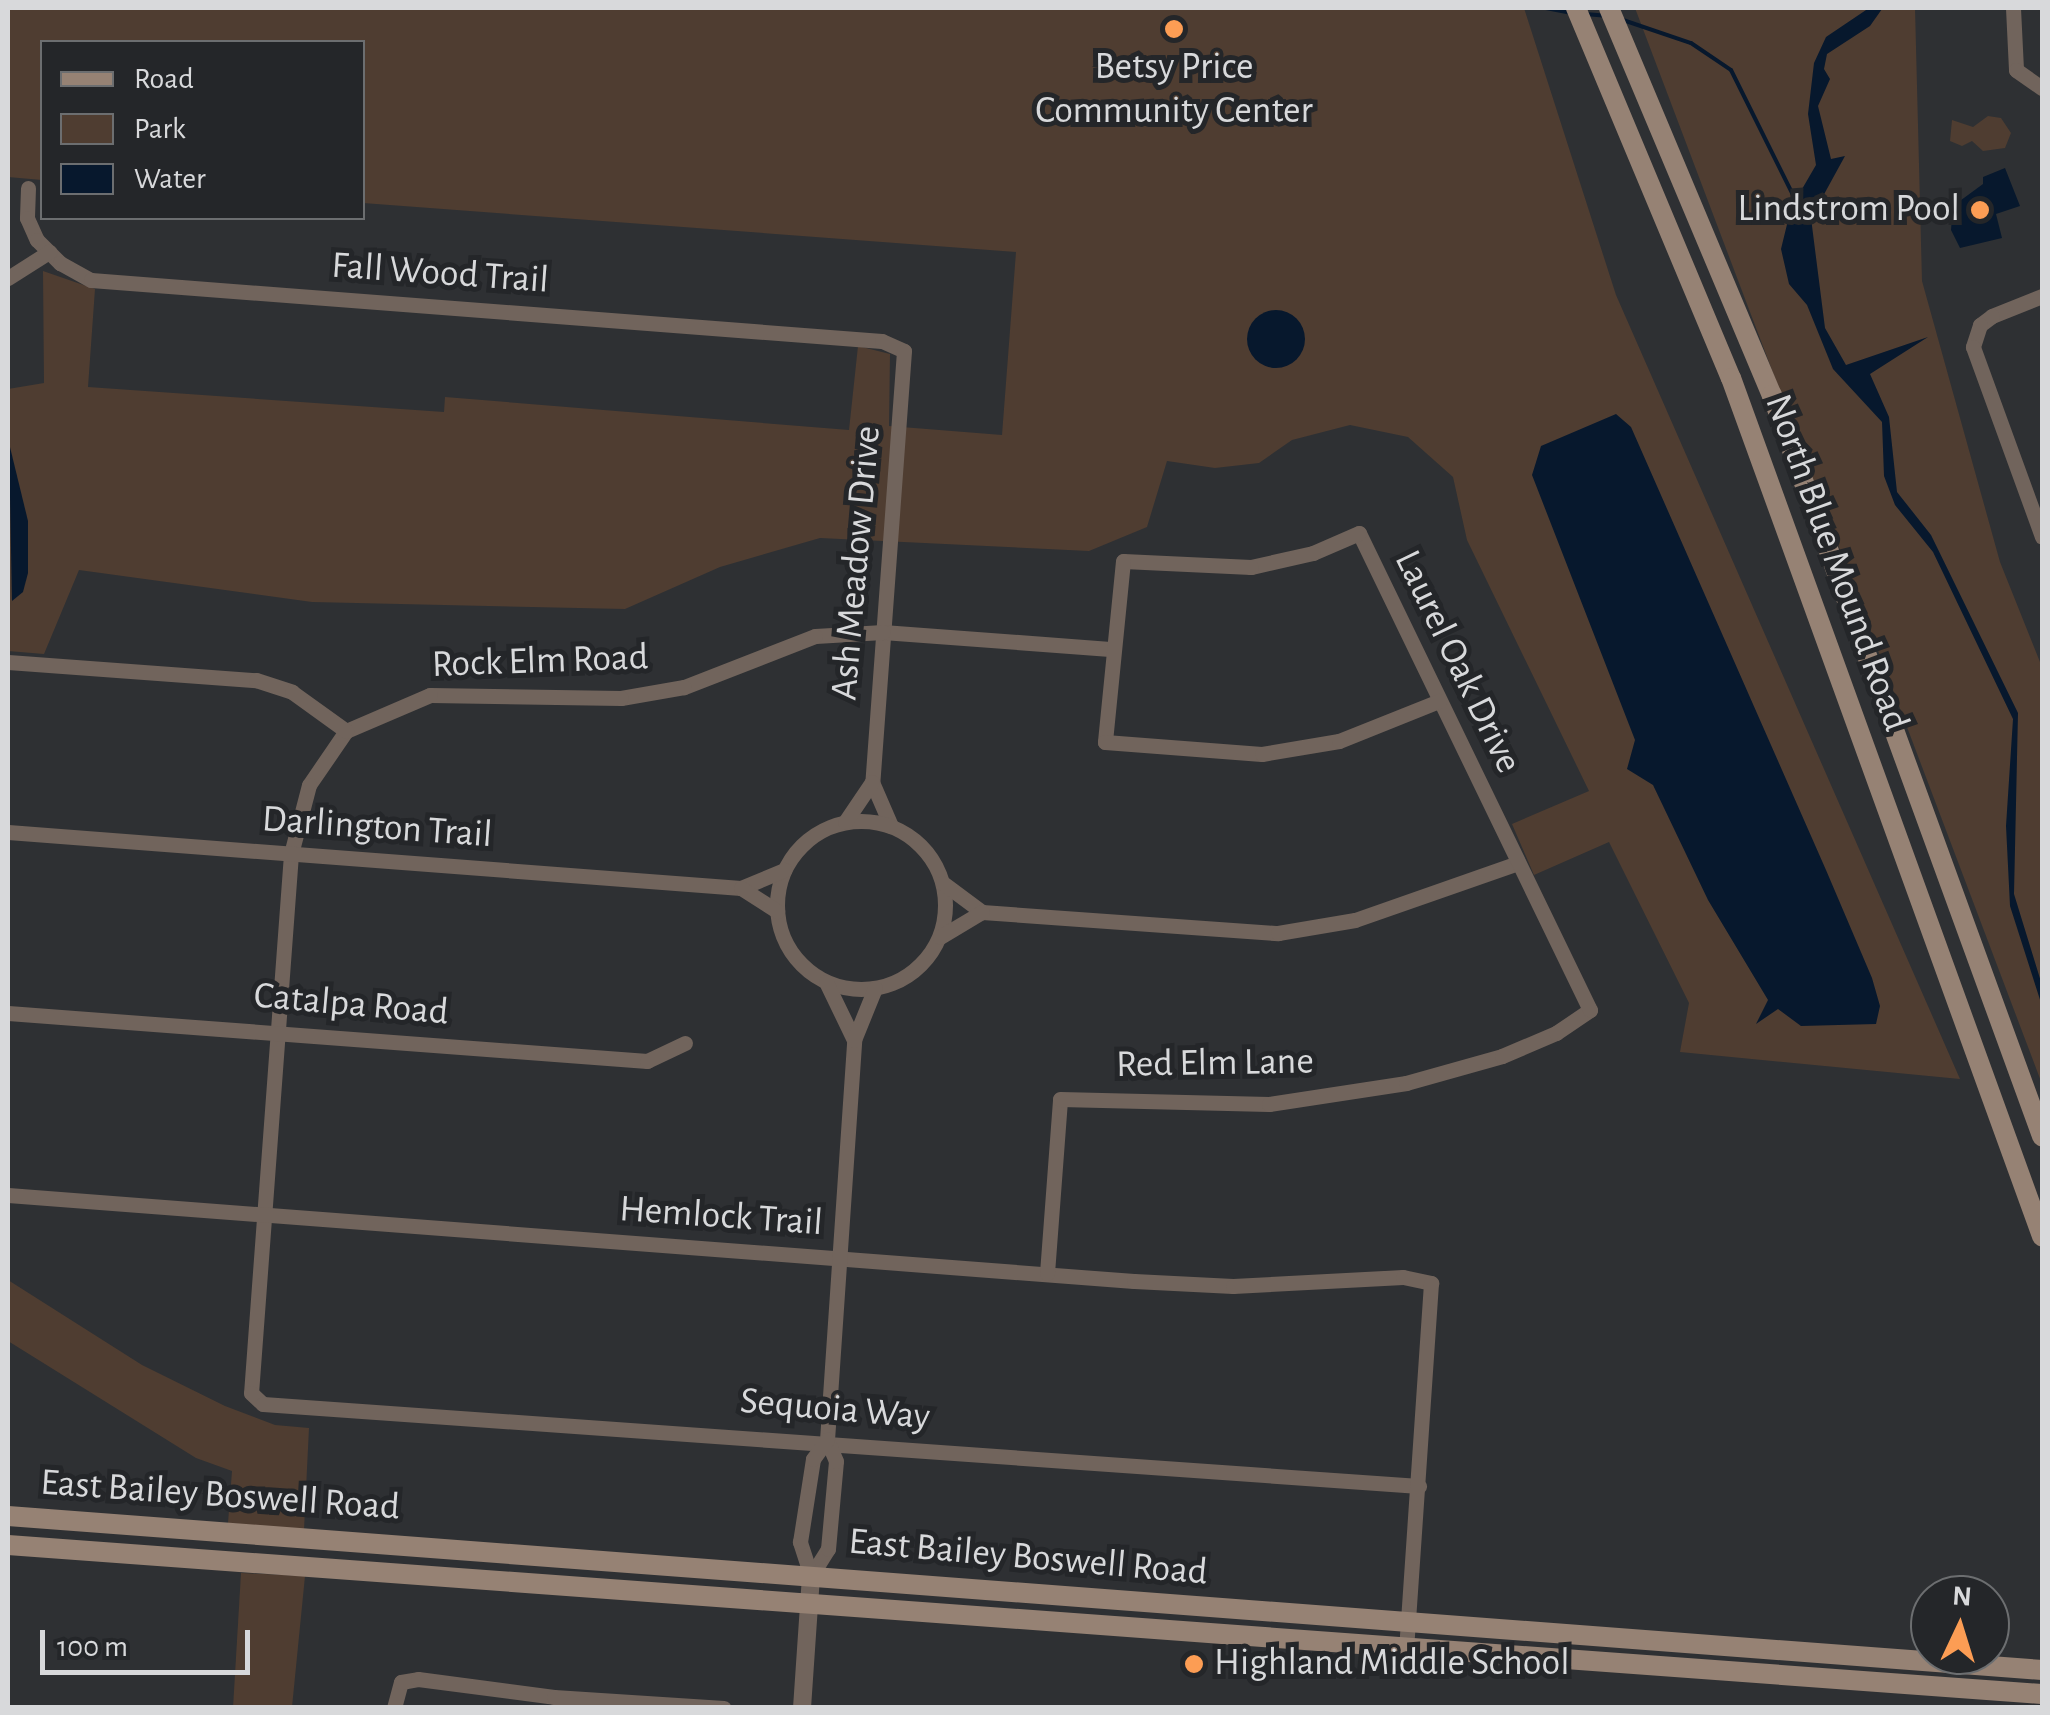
<!DOCTYPE html>
<style>
body{margin:0}
#map{position:relative;width:2050px;height:1715px;overflow:hidden;background:#2e3033;font-family:"Alegreya Sans",sans-serif}
div>[style]{position:absolute}
[style*='--x']{left:calc(var(--x)*1px);top:calc(var(--y)*1px);width:calc(var(--w)*1px);rotate:calc(var(--a)*1deg)}
.green>*{inset:0;background:#4f3d31}
.water>*{inset:0;background:#07182d}
.round{border-radius:50%}
.stream>*{height:4px;margin:-2px;padding:0 2px;transform-origin:2px;border-radius:2px;background:#07182d}
.minor>*{height:15px;margin:-7.5px;padding:0 7.5px;transform-origin:7.5px;border-radius:7.5px;background:#71645c}
.minor>.ring{margin:-7.5px;padding:0;box-sizing:content-box;background:none;border:15px solid #71645c;border-radius:50%}
.tertiary>*{height:18px;margin:-9px;padding:0 9px;transform-origin:9px;border-radius:9px;background:#71645c}
.secondary>*{height:20px;margin:-10px;padding:0 10px;transform-origin:10px;border-radius:10px;background:#968274}
.dots>*{width:28px;height:28px;translate:-50% -50%;box-sizing:border-box;border:5px solid #242629;border-radius:50%}
span{translate:-50% -50%;white-space:nowrap;text-align:center;line-height:1.15;-webkit-text-stroke:10px #242629;paint-order:stroke}
.poi-label{font-size:38px;color:#d8d9db}
.right{translate:-100% -50%;text-align:right}
.left{translate:0 -50%;text-align:left}
.street-label{font-size:38px;color:#d8d9db}
.frame{position:absolute;inset:0;border:10px solid #d8d9db;pointer-events:none}
.legend{position:absolute;left:40px;top:40px;width:325px;height:180px;box-sizing:border-box;background:#242629;border:2px solid #6c6e70;margin:0;padding:12px 18px;list-style:none;font-size:30px;color:#d8d9db}
.legend li{display:flex;align-items:center;gap:20px;height:50px}
.legend b{width:50px;border:2px solid #6c6e70}
.north{position:absolute;left:1910px;top:1575px;width:100px;height:100px;box-sizing:border-box;background:#242629;border:2px solid #6c6e70;border-radius:50%;rotate:4deg;font-size:28px;font-weight:700;line-height:40px;text-align:center;color:#d8d9db}
.north::after{content:'';display:block;margin:auto;width:35px;height:45px;background:#fc9d54;clip-path:polygon(50% 0,100% 100%,50% 72%,0 100%)}
.scale{position:absolute;left:40px;top:1630px;width:210px;height:45px;box-sizing:border-box;border:5px solid #d8d9db;border-top:0;padding-left:12px;font-size:30px;line-height:35px;white-space:nowrap;color:#d8d9db;-webkit-text-stroke:8px #242629;paint-order:stroke}
</style>
<div id="map">
<div class="green">
<div style="clip-path:polygon(8px 8px,1524px 8px,1616px 295px,1960px 1079px,1680px 1052px,1689px 1003px,1609px 842px,1534px 875px,1512px 824px,1589px 791px,1467px 540px,1453px 477px,1408px 437px,1350px 425px,1292px 440px,1259px 463px,1215px 468px,1167px 461px,1147px 527px,1089px 551px,820px 538px,720px 567px,625px 609px,312px 602px,79px 570px,44px 654px,8px 651px,8px 389px,44px 383px,43px 271px,95px 289px,88px 387px,444px 412px,445px 397px,849px 430px,858px 346px,890px 354px,889px 426px,1002px 435px,1016px 252px,363px 203px,362px 42px,42px 42px,42px 180px,8px 177px)"></div>
<div style="clip-path:polygon(1635px 8px,1915px 8px,1922px 281px,2000px 562px,2042px 667px,2042px 1084px)"></div>
<div style="clip-path:polygon(1988px 116px,2001px 118px,2011px 133px,2005px 148px,1983px 151px,1972px 141px,1962px 146px,1950px 141px,1952px 120px,1973px 127px)"></div>
<div style="clip-path:polygon(8px 1280px,142px 1365px,225px 1406px,275px 1425px,309px 1428px,304px 1530px,228px 1523px,232px 1471px,196px 1458px,8px 1341px)"></div>
<div style="clip-path:polygon(241px 1573px,305px 1576px,292px 1707px,233px 1708px)"></div>
</div>
<div class="water">
<div style="clip-path:polygon(1869px 8px,1882px 9px,1870px 26px,1827px 54px,1824px 69px,1830px 79px,1818px 106px,1831px 159px,1845px 156px,1811px 218px,1825px 328px,1846px 365px,1928px 337px,1870px 374px,1889px 417px,1897px 492px,1931px 535px,2018px 713px,2014px 894px,2042px 985px,2042px 1006px,2010px 906px,2006px 826px,2013px 719px,1933px 552px,1895px 505px,1884px 476px,1882px 422px,1833px 369px,1807px 305px,1789px 284px,1781px 249px,1791px 208px,1816px 165px,1808px 114px,1814px 63px,1826px 37px)"></div>
<div style="clip-path:polygon(2005px 168px,2020px 206px,1996px 214px,2002px 238px,1960px 248px,1951px 230px,1953px 206px,1983px 184px,1983px 177px)"></div>
<div class="round" style="left:1247px;top:310px;width:58px;height:58px"></div>
<div style="clip-path:polygon(1616px 414px,1631px 427px,1826px 870px,1872px 978px,1880px 1006px,1876px 1024px,1801px 1026px,1778px 1009px,1756px 1024px,1768px 1000px,1708px 900px,1653px 785px,1627px 769px,1635px 740px,1532px 475px,1541px 446px)"></div>
<div style="clip-path:polygon(9px 443px,28px 521px,28px 573px,23px 592px,12px 601px)"></div>
</div>
<div class="stream">
<div style="--x:1546;--y:8;--w:25;--a:11"></div>
<div style="--x:1585;--y:14;--w:21;--a:5"></div>
<div style="--x:1620;--y:19;--w:75;--a:18.7"></div>
<div style="--x:1691;--y:43;--w:48;--a:34"></div>
<div style="--x:1731;--y:70;--w:151;--a:63.6"></div>
</div>
<div class="minor">
<div style="--x:2013;--y:8;--w:62;--a:87.2"></div>
<div style="--x:2016;--y:70;--w:32;--a:35"></div>
<div style="--x:28;--y:188;--w:30;--a:92"></div>
<div style="--x:27;--y:218;--w:24;--a:66"></div>
<div style="--x:37;--y:240;--w:33;--a:45"></div>
<div style="--x:60;--y:263;--w:35;--a:29"></div>
<div style="--x:91;--y:280;--w:793;--a:4.41"></div>
<div style="--x:882;--y:341;--w:24;--a:24"></div>
<div style="--x:904;--y:351;--w:432;--a:94.2"></div>
<div style="--x:872;--y:782;--w:48;--a:66.6"></div>
<div style="--x:8;--y:278;--w:49;--a:-32.4"></div>
<div style="--x:2042;--y:296;--w:54;--a:158.2"></div>
<div style="--x:1992;--y:316;--w:15;--a:143"></div>
<div style="--x:1980;--y:325;--w:23;--a:108"></div>
<div style="--x:1973;--y:347;--w:202;--a:70"></div>
<div style="--x:1110;--y:649;--w:228;--a:-175.7"></div>
<div style="--x:883;--y:632;--w:68;--a:176.6"></div>
<div style="--x:815;--y:636;--w:141;--a:158.7"></div>
<div style="--x:684;--y:687;--w:64;--a:170.1"></div>
<div style="--x:621;--y:698;--w:191;--a:-179.1"></div>
<div style="--x:430;--y:695;--w:91;--a:156.8"></div>
<div style="--x:346;--y:731;--w:65;--a:124.4"></div>
<div style="--x:309;--y:785;--w:71;--a:104.6"></div>
<div style="--x:291;--y:854;--w:540;--a:94.24"></div>
<div style="--x:251;--y:1393;--w:16;--a:43"></div>
<div style="--x:263;--y:1404;--w:1159;--a:4.06"></div>
<div style="--x:8;--y:662;--w:249;--a:4.2"></div>
<div style="--x:256;--y:680;--w:38;--a:18"></div>
<div style="--x:292;--y:692;--w:67;--a:35.8"></div>
<div class="ring" style="left:777px;top:821px;width:153px;height:153px"></div>
<div style="--x:845;--y:822;--w:48;--a:-56"></div>
<div style="--x:8;--y:832;--w:735;--a:4.37"></div>
<div style="--x:741;--y:888;--w:47;--a:-22.7"></div>
<div style="--x:943;--y:883;--w:49;--a:36.6"></div>
<div style="--x:982;--y:912;--w:297;--a:4.1"></div>
<div style="--x:1278;--y:933;--w:78;--a:-9.6"></div>
<div style="--x:1355;--y:920;--w:173;--a:-19.3"></div>
<div style="--x:741;--y:888;--w:43;--a:32.6"></div>
<div style="--x:940;--y:937;--w:49;--a:-30.8"></div>
<div style="--x:826;--y:982;--w:64;--a:64.2"></div>
<div style="--x:8;--y:1013;--w:641;--a:4.3"></div>
<div style="--x:647;--y:1061;--w:42;--a:-25.3"></div>
<div style="--x:8;--y:1195;--w:1129;--a:4.37"></div>
<div style="--x:1134;--y:1281;--w:99;--a:2.9"></div>
<div style="--x:1233;--y:1286;--w:170;--a:-3"></div>
<div style="--x:1403;--y:1277;--w:29;--a:12"></div>
<div style="--x:1431;--y:1283;--w:367;--a:93.9"></div>
<div style="--x:1047;--y:1273;--w:174;--a:-85.7"></div>
<div style="--x:1060;--y:1099;--w:209;--a:1.4"></div>
<div style="--x:1269;--y:1104;--w:139;--a:-8.7"></div>
<div style="--x:1406;--y:1083;--w:100;--a:-15.7"></div>
<div style="--x:1502;--y:1056;--w:59;--a:-23.1"></div>
<div style="--x:1556;--y:1033;--w:41;--a:-34.1"></div>
<div style="--x:1590;--y:1010;--w:530;--a:-115.84"></div>
<div style="--x:1359;--y:533;--w:50;--a:156.5"></div>
<div style="--x:1313;--y:553;--w:64;--a:167.3"></div>
<div style="--x:1251;--y:567;--w:128;--a:-177.3"></div>
<div style="--x:1123;--y:561;--w:182;--a:95.7"></div>
<div style="--x:1105;--y:742;--w:157;--a:4.4"></div>
<div style="--x:1262;--y:754;--w:78;--a:-9.6"></div>
<div style="--x:1339;--y:741;--w:108;--a:-21.8"></div>
<div style="--x:811;--y:1576;--w:32;--a:-58"></div>
<div style="--x:828;--y:1549;--w:88;--a:-84.8"></div>
<div style="--x:836;--y:1461;--w:23;--a:-113"></div>
<div style="--x:827;--y:1440;--w:401;--a:-86.1"></div>
<div style="--x:854;--y:1040;--w:56;--a:-68"></div>
<div style="--x:811;--y:1576;--w:36;--a:-108"></div>
<div style="--x:800;--y:1542;--w:84;--a:-81.1"></div>
<div style="--x:813;--y:1459;--w:24;--a:-54"></div>
<div style="--x:394;--y:1708;--w:27;--a:-75"></div>
<div style="--x:401;--y:1682;--w:17;--a:-10"></div>
<div style="--x:418;--y:1679;--w:137;--a:7.5"></div>
<div style="--x:554;--y:1697;--w:170;--a:3.7"></div>
</div>
<div class="tertiary">
<div style="--x:802;--y:1708;--w:132;--a:-86.1"></div>
</div>
<div class="secondary">
<div style="--x:1576;--y:8;--w:401;--a:67.3"></div>
<div style="--x:1731;--y:378;--w:913;--a:70.08"></div>
<div style="--x:1609;--y:8;--w:420;--a:67.2"></div>
<div style="--x:1772;--y:395;--w:789;--a:69.98"></div>
<div style="--x:8;--y:1516;--w:2040;--a:4.33"></div>
<div style="--x:8;--y:1545;--w:2039;--a:4.19"></div>
</div>
<div class="dots">
<div style="left:1174px;top:29px;background:#fc9d54"></div>
<div style="left:1980px;top:210px;background:#fc9d54"></div>
<div style="left:1194px;top:1664px;background:#fc9d54"></div>
</div>
<div class="poi-label">
<span style="left:1174px;top:90px">Betsy Price<br>Community Center</span>
<span class="right" style="left:1960px;top:210px">Lindstrom Pool</span>
<span class="left" style="left:1214px;top:1664px">Highland Middle School</span>
</div>
<div class="street-label">
<span style="left:440px;top:274px;rotate:4deg">Fall Wood Trail</span>
<span style="left:857px;top:563px;rotate:-85deg">Ash Meadow Drive</span>
<span style="left:1836px;top:563px;rotate:70deg">North Blue Mound Road</span>
<span style="left:540px;top:662px;rotate:-2deg">Rock Elm Road</span>
<span style="left:1457px;top:662px;rotate:64deg">Laurel Oak Drive</span>
<span style="left:377px;top:828px;rotate:4deg">Darlington Trail</span>
<span style="left:351px;top:1005px;rotate:5deg">Catalpa Road</span>
<span style="left:1215px;top:1064px;rotate:-1deg">Red Elm Lane</span>
<span style="left:721px;top:1217px;rotate:4deg">Hemlock Trail</span>
<span style="left:835px;top:1410px;rotate:5deg">Sequoia Way</span>
<span style="left:220px;top:1496px;rotate:4deg">East Bailey Boswell Road</span>
<span style="left:1028px;top:1558px;rotate:5deg">East Bailey Boswell Road</span>
</div>
<div class="frame"></div>
<ul class="legend">
<li><b style="height:12px;background:#968274"></b>Road</li>
<li><b style="height:28px;background:#4f3d31"></b>Park</li>
<li><b style="height:28px;background:#07182d"></b>Water</li>
</ul>
<div class="north">N</div>
<div class="scale">100 m</div>
</div>
